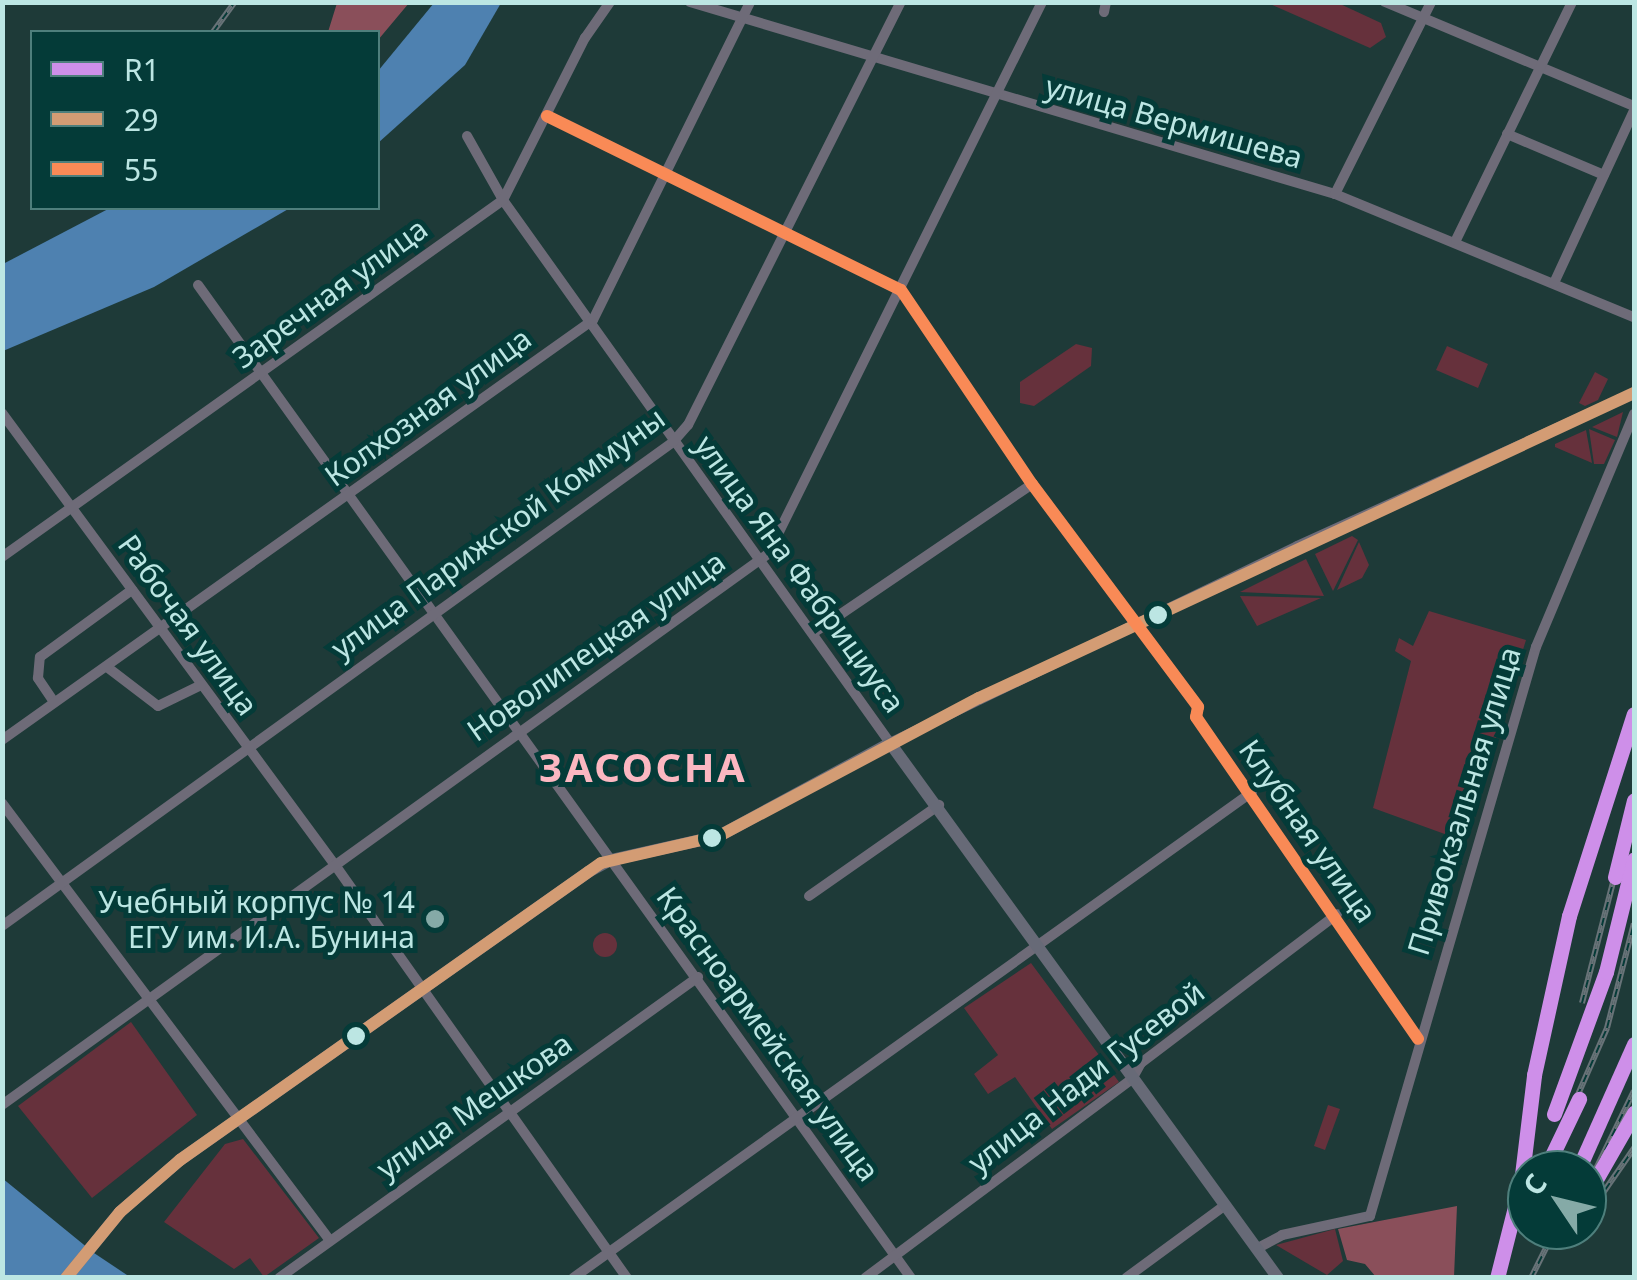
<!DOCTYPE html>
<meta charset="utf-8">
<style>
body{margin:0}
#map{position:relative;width:1637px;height:1280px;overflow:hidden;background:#1e3a38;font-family:"Noto Sans",sans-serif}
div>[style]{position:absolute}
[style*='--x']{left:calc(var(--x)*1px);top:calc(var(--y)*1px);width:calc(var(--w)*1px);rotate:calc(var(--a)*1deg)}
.green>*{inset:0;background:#66313c}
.round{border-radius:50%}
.forest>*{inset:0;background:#8a4f5a}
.water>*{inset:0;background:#4e81b0}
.minor>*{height:10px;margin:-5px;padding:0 5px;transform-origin:5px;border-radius:5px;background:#6e6b78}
.major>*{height:12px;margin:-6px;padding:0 6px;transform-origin:6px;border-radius:6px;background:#676a77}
.rail>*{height:6px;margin-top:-3px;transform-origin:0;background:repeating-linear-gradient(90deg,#043b38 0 8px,#687378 0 16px);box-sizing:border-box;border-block:2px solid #687378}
.bus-1>*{height:12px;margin:-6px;padding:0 6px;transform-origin:6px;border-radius:6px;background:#d39c74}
.bus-2>*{height:12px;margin:-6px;padding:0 6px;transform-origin:6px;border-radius:6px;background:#f98a56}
.rail-1>*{height:15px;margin:-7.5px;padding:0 7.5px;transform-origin:7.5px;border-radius:7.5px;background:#ce8fe9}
.dots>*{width:28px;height:28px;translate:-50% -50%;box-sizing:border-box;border:5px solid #043b38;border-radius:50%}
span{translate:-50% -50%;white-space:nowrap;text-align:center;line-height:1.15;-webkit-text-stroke:10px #043b38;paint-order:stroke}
.street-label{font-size:30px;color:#bce6e3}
.poi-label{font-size:30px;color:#bce6e3}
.right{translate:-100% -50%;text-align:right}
.district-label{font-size:40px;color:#fbb7c1;font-weight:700;letter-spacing:2.5px}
.frame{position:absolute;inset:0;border:5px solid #bce6e3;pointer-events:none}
.legend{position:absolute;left:30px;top:30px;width:350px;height:180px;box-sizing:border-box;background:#043b38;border:2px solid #4e7f7c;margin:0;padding:12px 18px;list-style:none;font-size:30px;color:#bce6e3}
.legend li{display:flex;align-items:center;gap:20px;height:50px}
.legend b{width:50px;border:2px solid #4e7f7c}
.north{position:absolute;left:1507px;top:1150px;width:100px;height:100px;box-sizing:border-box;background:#043b38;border:2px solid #4e7f7c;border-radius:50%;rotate:305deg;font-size:28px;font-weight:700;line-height:40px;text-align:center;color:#bce6e3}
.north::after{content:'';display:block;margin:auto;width:35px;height:45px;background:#85aaa7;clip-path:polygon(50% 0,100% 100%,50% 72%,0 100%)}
</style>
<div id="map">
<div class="green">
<div style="clip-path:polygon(1268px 3px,1338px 3px,1381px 23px,1386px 37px,1370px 48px)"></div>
<div style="clip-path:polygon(1076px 344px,1092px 348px,1091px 366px,1034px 406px,1020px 403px,1020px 382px)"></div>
<div style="clip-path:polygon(1447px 346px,1488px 364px,1478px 388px,1436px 370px)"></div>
<div style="clip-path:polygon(1595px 372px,1608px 379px,1598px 400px,1585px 406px,1579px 403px)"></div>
<div style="clip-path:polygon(1623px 412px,1617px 437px,1592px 427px)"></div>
<div style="clip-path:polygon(1589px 429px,1615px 440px,1604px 464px,1594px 464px)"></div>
<div style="clip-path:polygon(1586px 430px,1592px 463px,1555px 447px,1555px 444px)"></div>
<div style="clip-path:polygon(1352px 536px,1358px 540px,1333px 591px,1315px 554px)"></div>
<div style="clip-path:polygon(1359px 542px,1369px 565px,1362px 578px,1337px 590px)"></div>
<div style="clip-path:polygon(1306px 559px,1324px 596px,1240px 592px)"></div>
<div style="clip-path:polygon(1240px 596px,1321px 598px,1257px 626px)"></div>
<div style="clip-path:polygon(1429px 611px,1526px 640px,1464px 841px,1373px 808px,1411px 661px,1395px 651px,1399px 638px,1413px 646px)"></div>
<div class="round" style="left:593px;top:933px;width:24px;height:24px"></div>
<div style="clip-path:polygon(1031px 963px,1119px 1082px,1052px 1129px,1015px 1077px,988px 1094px,974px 1074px,998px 1055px,964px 1008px)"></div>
<div style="clip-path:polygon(131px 1022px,197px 1115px,92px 1198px,18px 1106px)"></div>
<div style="clip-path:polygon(1328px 1105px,1340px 1109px,1325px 1150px,1314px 1146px)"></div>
<div style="clip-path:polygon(243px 1139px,319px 1238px,264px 1277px,250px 1258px,234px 1269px,164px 1222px,225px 1144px)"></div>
<div style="clip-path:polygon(1335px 1229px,1343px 1261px,1327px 1275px,1276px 1245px)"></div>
</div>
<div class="forest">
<div style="clip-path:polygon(337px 3px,337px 2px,409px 3px,378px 40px,378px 32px,328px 32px)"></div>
<div style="clip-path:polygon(1457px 1206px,1454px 1277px,1376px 1277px,1365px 1264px,1347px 1260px,1338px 1229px)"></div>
</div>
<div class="water">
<div style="clip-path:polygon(434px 3px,501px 3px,465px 65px,378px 143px,378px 71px)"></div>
<div style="clip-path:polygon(110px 208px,290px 208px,154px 287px,3px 351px,3px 264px)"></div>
<div style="clip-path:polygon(2px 1178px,94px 1253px,130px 1277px,3px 1277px)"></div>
</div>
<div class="minor">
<div style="--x:690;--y:2;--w:673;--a:16.58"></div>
<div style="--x:1335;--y:194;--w:323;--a:22.4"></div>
<div style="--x:1385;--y:2;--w:270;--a:22.7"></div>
<div style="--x:1104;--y:12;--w:10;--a:-79"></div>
<div style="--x:547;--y:116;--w:394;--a:26.2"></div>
<div style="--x:901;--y:290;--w:234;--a:56"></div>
<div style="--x:1032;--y:484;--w:278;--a:53.3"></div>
<div style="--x:1198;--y:707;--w:10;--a:101"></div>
<div style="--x:1196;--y:717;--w:391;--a:55.4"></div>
<div style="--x:1507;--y:134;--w:105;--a:22.9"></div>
<div style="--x:467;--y:136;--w:73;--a:60.6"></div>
<div style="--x:503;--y:200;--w:667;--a:54.52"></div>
<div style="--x:890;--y:743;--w:452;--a:-25.8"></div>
<div style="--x:1297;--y:546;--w:370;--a:-24.4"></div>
<div style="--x:1335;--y:194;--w:215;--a:-63.4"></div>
<div style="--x:1456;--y:240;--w:265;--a:-64"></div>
<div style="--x:1554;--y:283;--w:190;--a:-65.1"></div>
<div style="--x:198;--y:285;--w:1222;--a:54.32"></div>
<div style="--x:2;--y:413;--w:561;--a:53.62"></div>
<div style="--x:335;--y:865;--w:506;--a:54.74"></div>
<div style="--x:2;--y:557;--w:615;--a:-35.47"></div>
<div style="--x:503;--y:200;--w:182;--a:-63.2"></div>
<div style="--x:585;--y:38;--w:44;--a:-55.2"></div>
<div style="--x:813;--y:633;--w:265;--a:-34.2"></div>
<div style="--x:107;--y:667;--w:64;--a:37.4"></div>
<div style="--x:158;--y:706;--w:48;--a:-26"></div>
<div style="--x:54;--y:702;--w:29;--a:-124"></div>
<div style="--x:38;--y:678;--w:21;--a:-85"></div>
<div style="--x:40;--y:657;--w:114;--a:-36.1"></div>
<div style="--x:2;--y:740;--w:725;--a:-35.4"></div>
<div style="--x:593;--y:320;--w:355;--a:-63.7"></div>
<div style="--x:2;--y:803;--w:544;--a:53.15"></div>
<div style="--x:809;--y:896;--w:159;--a:-35"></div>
<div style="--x:2;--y:926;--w:827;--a:-35.8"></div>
<div style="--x:673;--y:442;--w:23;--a:-49"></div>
<div style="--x:688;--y:425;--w:474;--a:-63.3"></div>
<div style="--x:2;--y:1105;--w:944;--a:-35.73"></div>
<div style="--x:768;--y:554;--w:616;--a:-63.6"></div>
<div style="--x:1258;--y:1248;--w:27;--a:-28"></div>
<div style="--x:1282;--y:1235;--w:90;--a:-12.2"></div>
<div style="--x:1370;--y:1216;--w:593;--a:-73.74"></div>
<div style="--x:1536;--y:647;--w:253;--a:-67.2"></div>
<div style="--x:279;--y:1278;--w:516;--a:-35.69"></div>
<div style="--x:573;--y:1278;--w:835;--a:-35.59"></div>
<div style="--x:865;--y:1278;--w:333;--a:-36.7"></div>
<div style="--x:1132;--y:1079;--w:18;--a:-61"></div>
<div style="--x:1141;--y:1063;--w:246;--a:-37.2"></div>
<div style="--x:1126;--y:1278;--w:122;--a:-36.3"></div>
</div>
<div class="major">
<div style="--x:66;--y:1278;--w:85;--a:-50.7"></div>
<div style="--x:120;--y:1212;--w:79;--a:-40.9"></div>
<div style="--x:180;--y:1160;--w:499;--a:-35.2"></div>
<div style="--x:588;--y:872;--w:26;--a:-28"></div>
<div style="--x:611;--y:860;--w:111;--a:-12.5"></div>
<div style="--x:719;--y:836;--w:195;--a:-28.5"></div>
<div style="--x:890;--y:743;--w:661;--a:54.05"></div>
</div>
<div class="rail">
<div style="--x:213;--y:32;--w:37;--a:-54"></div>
<div style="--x:1582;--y:1003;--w:210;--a:-75.6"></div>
<div style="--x:1554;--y:1114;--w:151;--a:-69.9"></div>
<div style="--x:1606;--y:972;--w:116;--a:-76.1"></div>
<div style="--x:1545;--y:1170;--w:155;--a:-66.4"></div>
<div style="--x:1607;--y:1028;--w:108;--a:-75.6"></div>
<div style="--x:1578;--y:1170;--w:138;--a:-66"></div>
<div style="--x:1591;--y:1179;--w:98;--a:-64"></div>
<div style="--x:1587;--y:1216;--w:83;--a:-55.3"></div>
<div style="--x:1497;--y:1278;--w:98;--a:-75.8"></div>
<div style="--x:1521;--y:1183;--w:109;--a:-83.1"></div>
<div style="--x:1534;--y:1075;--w:163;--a:-77.6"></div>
<div style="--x:1569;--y:916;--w:212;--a:-72.2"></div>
<div style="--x:1531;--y:1278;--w:54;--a:-63.4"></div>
</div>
<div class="bus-1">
<div style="--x:66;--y:1278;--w:85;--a:-50.7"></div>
<div style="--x:120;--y:1212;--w:79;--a:-40.9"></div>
<div style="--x:180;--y:1160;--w:515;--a:-35.2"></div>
<div style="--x:601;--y:863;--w:121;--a:-12.9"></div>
<div style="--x:719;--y:836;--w:294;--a:-28"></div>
<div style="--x:979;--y:698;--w:723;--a:-24.97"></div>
</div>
<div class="bus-2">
<div style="--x:547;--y:116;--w:394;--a:26.2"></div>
<div style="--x:901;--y:290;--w:234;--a:56"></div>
<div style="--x:1032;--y:484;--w:278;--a:53.3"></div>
<div style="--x:1198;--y:707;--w:10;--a:101"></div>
<div style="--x:1196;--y:717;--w:391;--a:55.4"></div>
</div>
<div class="rail-1">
<div style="--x:1615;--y:877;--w:79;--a:-76.1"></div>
<div style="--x:1554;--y:1114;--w:151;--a:-69.9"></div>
<div style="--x:1606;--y:972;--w:116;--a:-76.1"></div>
<div style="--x:1545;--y:1170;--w:79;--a:-64.4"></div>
<div style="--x:1578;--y:1170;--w:138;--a:-66"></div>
<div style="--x:1587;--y:1195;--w:95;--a:-60.2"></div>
<div style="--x:1497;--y:1278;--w:98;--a:-75.8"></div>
<div style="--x:1521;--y:1183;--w:109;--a:-83.1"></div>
<div style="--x:1534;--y:1075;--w:163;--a:-77.6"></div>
<div style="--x:1569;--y:916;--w:212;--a:-72.2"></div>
</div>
<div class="dots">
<div style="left:1158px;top:615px;background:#bce6e3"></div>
<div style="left:712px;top:838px;background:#bce6e3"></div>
<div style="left:435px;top:919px;background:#85aaa7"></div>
<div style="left:356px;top:1036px;background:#bce6e3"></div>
</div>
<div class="street-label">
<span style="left:1174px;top:122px;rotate:16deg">улица Вермишева</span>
<span style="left:330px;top:293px;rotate:-36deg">Заречная улица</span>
<span style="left:428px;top:407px;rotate:-36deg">Колхозная улица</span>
<span style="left:498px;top:533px;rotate:-36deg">улица Парижской Коммуны</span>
<span style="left:800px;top:574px;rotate:54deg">улица Яна Фабрициуса</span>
<span style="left:188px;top:625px;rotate:54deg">Рабочая улица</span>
<span style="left:596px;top:646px;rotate:-35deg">Новолипецкая улица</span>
<span style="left:1464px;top:801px;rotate:-73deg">Привокзальная улица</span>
<span style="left:1308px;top:831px;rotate:55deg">Клубная улица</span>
<span style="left:768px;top:1034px;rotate:54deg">Красноармейская улица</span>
<span style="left:1086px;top:1077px;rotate:-38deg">улица Нади Гусевой</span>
<span style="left:474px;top:1106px;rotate:-35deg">улица Мешкова</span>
</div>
<div class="poi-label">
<span class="right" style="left:415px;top:919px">Учебный корпус № 14<br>ЕГУ им. И.А. Бунина</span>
</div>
<div class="district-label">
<span style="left:643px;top:767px">ЗАСОСНА</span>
</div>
<div class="frame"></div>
<ul class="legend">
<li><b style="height:12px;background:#ce8fe9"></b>R1</li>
<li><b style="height:12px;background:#d39c74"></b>29</li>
<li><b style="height:12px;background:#f98a56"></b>55</li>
</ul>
<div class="north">С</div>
</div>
